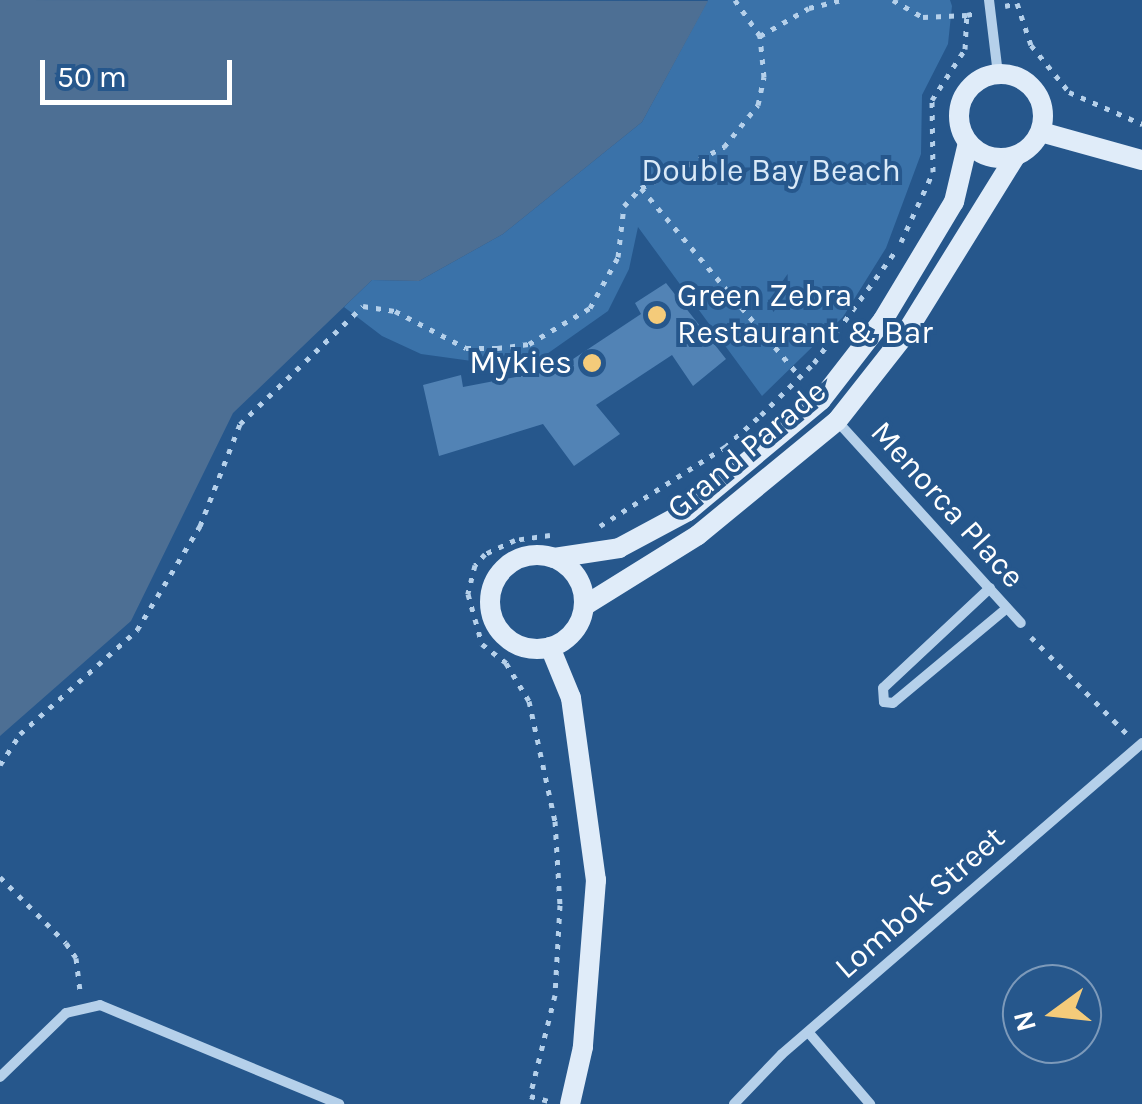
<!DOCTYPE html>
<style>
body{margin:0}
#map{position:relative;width:1142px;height:1104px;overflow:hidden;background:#26578c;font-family:Karla,sans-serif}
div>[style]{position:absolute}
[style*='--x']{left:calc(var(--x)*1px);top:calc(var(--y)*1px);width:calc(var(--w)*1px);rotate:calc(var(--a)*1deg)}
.green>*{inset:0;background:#3a72a9}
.water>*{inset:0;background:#4d6f94}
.building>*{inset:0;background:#5283b5}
.path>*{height:5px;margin-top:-2.5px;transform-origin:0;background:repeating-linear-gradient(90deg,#b5d0ea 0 5px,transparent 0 13px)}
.street>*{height:10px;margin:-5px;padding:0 5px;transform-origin:5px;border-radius:5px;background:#b5d0ea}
.secondary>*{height:20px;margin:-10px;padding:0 10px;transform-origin:10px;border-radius:10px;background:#e0ecf9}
.secondary>.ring{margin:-10px;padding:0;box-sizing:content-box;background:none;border:20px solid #e0ecf9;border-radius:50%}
.dots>*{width:28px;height:28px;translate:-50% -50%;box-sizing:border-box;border:5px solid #26578c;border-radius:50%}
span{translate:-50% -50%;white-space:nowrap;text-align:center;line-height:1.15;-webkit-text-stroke:8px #26578c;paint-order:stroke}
.park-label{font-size:32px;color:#d9e9f8}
.poi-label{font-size:32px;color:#fff}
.left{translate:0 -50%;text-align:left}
.right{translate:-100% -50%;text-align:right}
.street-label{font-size:32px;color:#fff}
.north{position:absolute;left:1002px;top:964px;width:100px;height:100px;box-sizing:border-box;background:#26578c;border:2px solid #7d9aba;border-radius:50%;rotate:255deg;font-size:28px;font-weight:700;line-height:40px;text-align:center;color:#fff}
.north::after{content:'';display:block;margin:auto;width:35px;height:45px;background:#f4cb7a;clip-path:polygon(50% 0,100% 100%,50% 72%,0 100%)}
.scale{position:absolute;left:40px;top:60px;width:192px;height:45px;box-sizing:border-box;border:5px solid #fff;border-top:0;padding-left:12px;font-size:30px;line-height:35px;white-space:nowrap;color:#fff;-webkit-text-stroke:8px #26578c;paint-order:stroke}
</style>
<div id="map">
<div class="green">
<div style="clip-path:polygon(708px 0,950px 0,952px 6px,948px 44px,922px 95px,921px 154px,886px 248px,843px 317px,762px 396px,638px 227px,629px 269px,608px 311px,544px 356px,501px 365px,421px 354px,382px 336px,344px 307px,372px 280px,419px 281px,503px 234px,642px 122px)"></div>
</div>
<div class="water">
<div style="clip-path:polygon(0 0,708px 1px,642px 122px,503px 234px,419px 281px,372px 280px,233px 413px,131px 621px,0 736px)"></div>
</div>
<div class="building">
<div style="clip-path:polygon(666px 283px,726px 359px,693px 386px,672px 355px,596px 405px,620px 434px,574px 466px,543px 424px,439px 456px,423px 385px,461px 375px,463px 387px,558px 369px,641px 314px,635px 303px)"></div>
</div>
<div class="path">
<div style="--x:893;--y:0;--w:34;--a:30"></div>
<div style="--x:923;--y:17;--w:44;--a:-2.6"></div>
<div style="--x:1005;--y:6;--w:12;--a:-14"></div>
<div style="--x:1017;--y:3;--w:44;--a:71.6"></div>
<div style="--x:1031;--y:45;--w:60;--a:51"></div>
<div style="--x:1069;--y:92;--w:80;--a:23.7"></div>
<div style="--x:760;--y:36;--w:56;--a:-29.7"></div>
<div style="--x:809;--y:8;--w:33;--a:-14"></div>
<div style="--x:641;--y:188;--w:247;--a:49.9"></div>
<div style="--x:901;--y:242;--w:77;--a:-65.4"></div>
<div style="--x:933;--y:172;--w:72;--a:-90.8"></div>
<div style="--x:932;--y:100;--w:61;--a:-57.1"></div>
<div style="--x:965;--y:49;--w:34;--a:-87"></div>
<div style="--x:967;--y:15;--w:8;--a:-14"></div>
<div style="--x:600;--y:526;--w:148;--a:-32.3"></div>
<div style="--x:725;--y:447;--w:48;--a:-41.6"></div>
<div style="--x:761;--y:415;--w:74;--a:-44.5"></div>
<div style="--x:814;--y:363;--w:137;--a:-53.9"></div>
<div style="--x:550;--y:535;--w:35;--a:172"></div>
<div style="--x:515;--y:540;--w:33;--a:155"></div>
<div style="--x:485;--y:554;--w:15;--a:132"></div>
<div style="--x:475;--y:565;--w:30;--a:104"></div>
<div style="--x:468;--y:594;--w:52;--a:74.4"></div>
<div style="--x:482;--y:644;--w:31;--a:38"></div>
<div style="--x:506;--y:663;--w:44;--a:58.8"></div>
<div style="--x:529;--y:701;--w:123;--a:77.8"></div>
<div style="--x:555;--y:821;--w:84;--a:86.6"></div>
<div style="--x:560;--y:905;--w:90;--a:93.2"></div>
<div style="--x:555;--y:995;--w:104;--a:103.9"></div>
<div style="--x:530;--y:1096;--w:23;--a:15"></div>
<div style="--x:1031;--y:637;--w:138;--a:45.3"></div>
<div style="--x:0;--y:765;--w:37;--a:-57"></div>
<div style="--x:20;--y:734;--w:157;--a:-41.6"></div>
<div style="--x:137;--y:630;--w:122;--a:-58.8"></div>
<div style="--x:200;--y:526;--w:110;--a:-68.6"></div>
<div style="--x:240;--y:424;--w:170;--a:-43.8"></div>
<div style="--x:363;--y:306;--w:32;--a:9"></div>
<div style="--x:395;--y:311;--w:80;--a:27.5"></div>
<div style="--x:466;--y:348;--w:31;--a:0"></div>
<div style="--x:497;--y:348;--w:32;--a:-7"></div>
<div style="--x:529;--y:344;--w:71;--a:-30.5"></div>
<div style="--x:590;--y:308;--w:58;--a:-61.2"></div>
<div style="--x:618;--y:257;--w:51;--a:-83.3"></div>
<div style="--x:624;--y:206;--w:25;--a:-47"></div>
<div style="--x:641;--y:188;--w:93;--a:-26.3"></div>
<div style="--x:724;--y:147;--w:54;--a:-51"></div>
<div style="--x:758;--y:105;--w:29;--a:-78"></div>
<div style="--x:764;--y:77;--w:41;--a:-95.6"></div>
<div style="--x:760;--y:36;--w:44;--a:-124.8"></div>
<div style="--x:0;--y:877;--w:93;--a:45"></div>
<div style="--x:66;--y:943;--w:18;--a:56"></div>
<div style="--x:76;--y:958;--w:35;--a:83"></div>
</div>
<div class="street">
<div style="--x:989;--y:0;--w:75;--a:83.1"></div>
<div style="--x:837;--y:421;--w:273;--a:47.7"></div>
<div style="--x:990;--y:588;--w:146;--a:136.9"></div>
<div style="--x:883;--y:688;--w:14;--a:86"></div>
<div style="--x:884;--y:702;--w:9;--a:6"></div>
<div style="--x:893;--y:703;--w:148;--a:-39.8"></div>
<div style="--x:809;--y:1033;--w:94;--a:49.3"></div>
<div style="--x:0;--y:1077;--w:92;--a:-44.1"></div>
<div style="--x:66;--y:1013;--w:35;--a:-13"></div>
<div style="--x:100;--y:1005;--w:259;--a:22.5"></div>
<div style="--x:734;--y:1104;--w:69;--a:-46.2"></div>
<div style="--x:782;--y:1054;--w:476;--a:-40.8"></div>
</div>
<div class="secondary">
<div class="ring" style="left:959px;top:74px;width:64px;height:64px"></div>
<div style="--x:1041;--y:132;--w:105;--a:15.5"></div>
<div class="ring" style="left:490px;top:555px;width:74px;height:74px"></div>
<div style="--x:554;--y:558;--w:66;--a:-8.7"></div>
<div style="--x:619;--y:548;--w:78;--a:-28.2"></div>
<div style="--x:688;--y:511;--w:173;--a:-39.8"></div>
<div style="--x:821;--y:400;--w:101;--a:-52.2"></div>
<div style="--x:883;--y:320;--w:138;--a:-59"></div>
<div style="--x:954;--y:202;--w:61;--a:-76.7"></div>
<div style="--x:584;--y:606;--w:134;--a:-31.9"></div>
<div style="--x:698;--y:535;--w:180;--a:-39.4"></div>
<div style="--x:837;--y:421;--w:108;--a:-51.8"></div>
<div style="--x:904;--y:336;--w:211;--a:-58.2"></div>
<div style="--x:550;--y:647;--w:55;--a:67.6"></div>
<div style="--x:571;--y:698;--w:184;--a:82.2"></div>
<div style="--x:596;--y:880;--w:168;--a:94.5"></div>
<div style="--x:583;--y:1047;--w:58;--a:102.8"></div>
</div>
<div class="dots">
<div style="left:657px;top:315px;background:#f4cb7a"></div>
<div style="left:592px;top:363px;background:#f4cb7a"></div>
</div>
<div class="park-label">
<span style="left:771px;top:171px">Double Bay Beach</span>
</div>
<div class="poi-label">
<span class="left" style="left:677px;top:315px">Green Zebra<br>Restaurant &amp; Bar</span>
<span class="right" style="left:572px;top:363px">Mykies</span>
</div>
<div class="street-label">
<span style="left:747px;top:450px;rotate:-40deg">Grand Parade</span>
<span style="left:947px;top:505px;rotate:48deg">Menorca Place</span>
<span style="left:920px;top:903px;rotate:-41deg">Lombok Street</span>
</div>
<div class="north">N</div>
<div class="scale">50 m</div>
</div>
